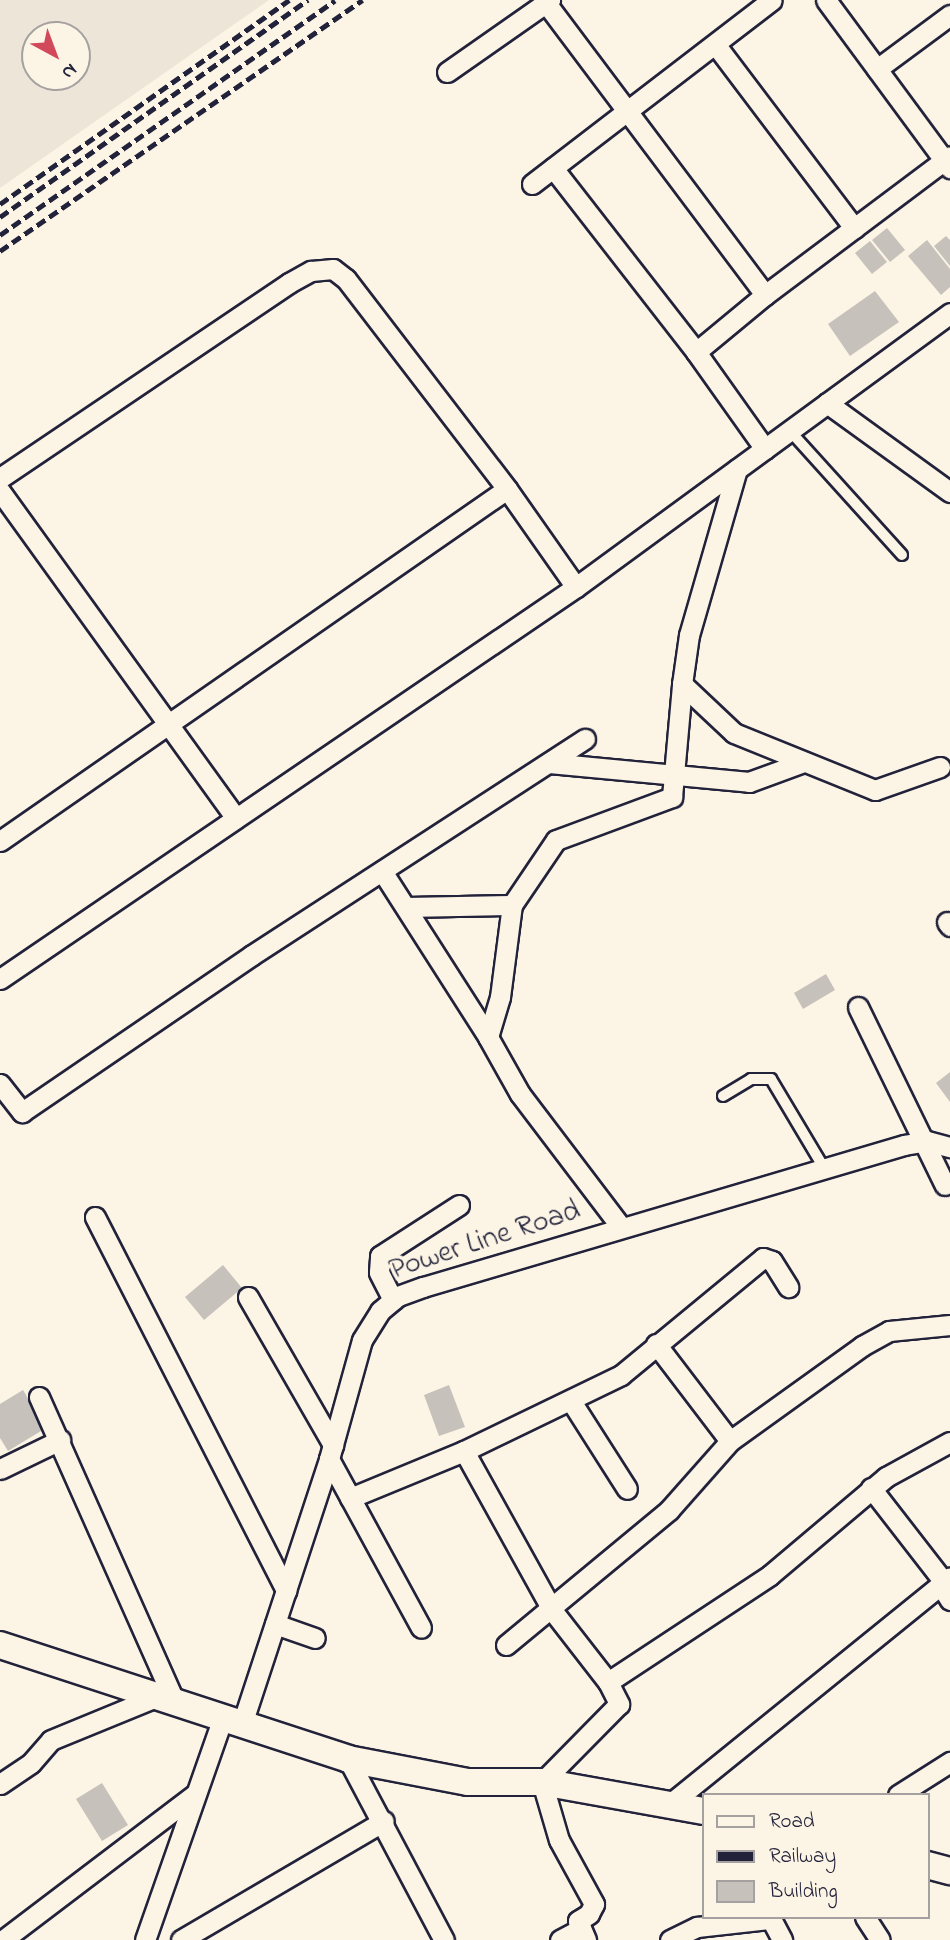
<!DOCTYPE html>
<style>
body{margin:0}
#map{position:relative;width:950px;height:1940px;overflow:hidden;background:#fcf5e5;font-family:"Indie Flower",sans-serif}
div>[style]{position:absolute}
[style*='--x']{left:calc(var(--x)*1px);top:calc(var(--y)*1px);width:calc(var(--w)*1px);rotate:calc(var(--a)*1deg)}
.built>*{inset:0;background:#ece5d8}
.building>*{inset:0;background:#c6c1bb}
.roads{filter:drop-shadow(2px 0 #22223b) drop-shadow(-2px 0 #22223b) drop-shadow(0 2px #22223b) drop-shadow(0 -2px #22223b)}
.lane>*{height:10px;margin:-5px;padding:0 5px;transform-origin:5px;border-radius:5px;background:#fcf5e5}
.street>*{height:19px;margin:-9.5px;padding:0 9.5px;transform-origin:9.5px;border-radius:9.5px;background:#fcf5e5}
.secondary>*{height:26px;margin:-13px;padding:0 13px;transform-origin:13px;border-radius:13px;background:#fcf5e5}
.rail>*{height:5px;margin-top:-2.5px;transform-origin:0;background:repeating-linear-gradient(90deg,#22223b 0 10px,transparent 0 15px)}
span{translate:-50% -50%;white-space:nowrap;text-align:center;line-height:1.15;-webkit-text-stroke:7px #fcf5e5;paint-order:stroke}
.street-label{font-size:30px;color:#22223b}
.legend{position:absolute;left:702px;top:1793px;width:228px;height:126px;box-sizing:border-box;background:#fcf5e5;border:2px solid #a5a1a1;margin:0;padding:9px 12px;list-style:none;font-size:21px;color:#22223b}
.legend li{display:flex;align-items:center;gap:14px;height:35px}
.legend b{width:35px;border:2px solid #a5a1a1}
.north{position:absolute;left:21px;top:21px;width:70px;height:70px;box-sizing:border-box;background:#fcf5e5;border:2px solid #a5a1a1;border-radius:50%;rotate:139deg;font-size:19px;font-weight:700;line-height:28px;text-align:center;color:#22223b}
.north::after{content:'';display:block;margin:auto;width:24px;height:32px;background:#d1495b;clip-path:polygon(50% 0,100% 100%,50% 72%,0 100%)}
</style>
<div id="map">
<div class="built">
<div style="clip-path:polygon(evenodd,0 0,269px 0,0 188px,0 0,35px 35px,77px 35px,77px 77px,35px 77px,35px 35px)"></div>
</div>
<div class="building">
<div style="clip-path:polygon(887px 228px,905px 250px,890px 262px,872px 240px)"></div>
<div style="clip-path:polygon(946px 236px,950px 240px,950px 266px,934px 246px)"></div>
<div style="clip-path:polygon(927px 240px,950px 269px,950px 287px,941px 295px,908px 256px)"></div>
<div style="clip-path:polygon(870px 241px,887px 262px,872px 274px,855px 253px)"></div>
<div style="clip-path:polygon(875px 291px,899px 322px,850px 356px,828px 324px)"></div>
<div style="clip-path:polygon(826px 974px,835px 990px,803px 1009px,794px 993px)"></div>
<div style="clip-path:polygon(950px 1072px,950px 1102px,936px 1083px)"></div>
<div style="clip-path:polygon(223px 1265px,242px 1288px,204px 1320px,185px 1297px)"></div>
<div style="clip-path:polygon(449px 1385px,465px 1427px,439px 1436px,424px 1395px)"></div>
<div style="clip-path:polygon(23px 1390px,46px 1428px,8px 1451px,0 1438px,0 1404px)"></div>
<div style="clip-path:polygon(102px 1783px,128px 1825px,102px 1841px,76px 1799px)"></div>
</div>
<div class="roads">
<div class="lane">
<div style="--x:790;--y:431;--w:167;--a:47.9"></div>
<div style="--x:723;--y:1096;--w:33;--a:-31"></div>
<div style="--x:751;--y:1079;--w:20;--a:0"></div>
<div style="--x:771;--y:1079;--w:104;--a:59.2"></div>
</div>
<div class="street">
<div style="--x:826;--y:0;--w:209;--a:53.6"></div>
<div style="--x:546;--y:3;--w:365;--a:53.1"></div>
<div style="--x:715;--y:44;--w:231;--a:52.9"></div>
<div style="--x:877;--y:69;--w:91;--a:-36.5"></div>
<div style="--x:447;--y:72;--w:126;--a:-35"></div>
<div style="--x:553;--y:168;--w:233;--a:52.1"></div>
<div style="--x:532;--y:184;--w:302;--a:-37.5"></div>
<div style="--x:827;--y:403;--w:152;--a:35.9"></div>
<div style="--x:765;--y:449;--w:119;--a:-125.4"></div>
<div style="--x:696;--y:352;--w:89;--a:-39.6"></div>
<div style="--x:765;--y:295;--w:231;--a:-36.9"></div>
<div style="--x:737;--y:469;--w:173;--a:106.1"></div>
<div style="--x:689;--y:635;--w:49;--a:98.1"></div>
<div style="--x:682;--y:684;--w:71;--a:43.3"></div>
<div style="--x:734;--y:733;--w:152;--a:22"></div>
<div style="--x:875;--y:790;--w:69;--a:-19.5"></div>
<div style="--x:0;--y:478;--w:349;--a:-34"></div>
<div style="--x:289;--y:283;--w:25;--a:-29"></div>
<div style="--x:311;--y:271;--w:22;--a:-5"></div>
<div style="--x:333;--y:269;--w:16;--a:38"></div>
<div style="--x:346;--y:279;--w:265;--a:52.5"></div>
<div style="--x:507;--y:489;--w:120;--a:54.9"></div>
<div style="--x:576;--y:587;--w:464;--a:-36.2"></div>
<div style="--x:0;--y:491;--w:403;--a:54.2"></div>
<div style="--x:549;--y:763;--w:201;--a:5.4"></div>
<div style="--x:749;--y:782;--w:55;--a:-20.1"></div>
<div style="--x:0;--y:841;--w:617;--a:-34.77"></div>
<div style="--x:382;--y:871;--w:197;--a:57.4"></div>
<div style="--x:406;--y:907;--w:106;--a:-1.1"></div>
<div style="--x:947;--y:922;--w:5;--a:53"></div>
<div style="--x:0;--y:979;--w:697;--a:-34.24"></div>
<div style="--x:858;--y:1007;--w:198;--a:64"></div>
<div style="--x:0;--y:1084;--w:36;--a:52"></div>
<div style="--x:22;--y:1112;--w:278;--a:-34.3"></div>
<div style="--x:252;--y:955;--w:397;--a:-33"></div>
<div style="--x:95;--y:1217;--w:420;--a:62.9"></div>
<div style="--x:621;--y:1227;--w:167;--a:-127.2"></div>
<div style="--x:520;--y:1094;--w:65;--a:-119.3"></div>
<div style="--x:488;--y:1037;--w:42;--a:-73.3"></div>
<div style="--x:500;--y:997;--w:93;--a:-82.6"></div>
<div style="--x:512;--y:905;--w:78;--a:-55.9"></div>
<div style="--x:556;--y:840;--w:124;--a:-20.3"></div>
<div style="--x:672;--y:797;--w:113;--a:-84.9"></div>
<div style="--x:248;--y:1297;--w:171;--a:60.1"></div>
<div style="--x:393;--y:1300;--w:31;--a:-117"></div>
<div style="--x:379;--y:1272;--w:16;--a:-86"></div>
<div style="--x:380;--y:1256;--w:94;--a:-32.8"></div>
<div style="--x:656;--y:1344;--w:122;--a:52.7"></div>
<div style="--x:39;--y:1397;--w:334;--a:66"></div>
<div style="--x:571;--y:1401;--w:104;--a:57.5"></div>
<div style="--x:464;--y:1451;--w:182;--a:61"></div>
<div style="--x:552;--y:1610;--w:91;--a:52.1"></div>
<div style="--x:608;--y:1682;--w:25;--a:63"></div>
<div style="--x:619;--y:1704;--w:110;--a:134.6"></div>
<div style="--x:542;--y:1782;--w:60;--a:73.7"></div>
<div style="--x:559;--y:1840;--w:73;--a:61.3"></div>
<div style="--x:594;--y:1904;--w:11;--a:117"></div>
<div style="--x:589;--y:1914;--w:13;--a:148"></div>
<div style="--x:578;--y:1921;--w:21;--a:67"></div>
<div style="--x:329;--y:1459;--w:192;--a:61.4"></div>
<div style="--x:0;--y:1469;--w:67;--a:-25.8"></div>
<div style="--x:871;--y:1488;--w:119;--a:52.2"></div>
<div style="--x:350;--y:1498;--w:123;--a:-22.4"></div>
<div style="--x:464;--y:1451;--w:174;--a:-25.8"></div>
<div style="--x:621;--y:1375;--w:184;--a:-39.5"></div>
<div style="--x:763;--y:1258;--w:9;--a:18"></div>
<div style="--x:772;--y:1261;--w:31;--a:58"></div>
<div style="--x:940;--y:1584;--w:19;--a:58"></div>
<div style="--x:275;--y:1624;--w:42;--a:19.3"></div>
<div style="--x:506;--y:1645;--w:212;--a:-39.6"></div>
<div style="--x:669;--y:1510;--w:92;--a:-48.5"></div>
<div style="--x:730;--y:1441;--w:163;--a:-35.7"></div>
<div style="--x:862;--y:1346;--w:31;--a:-29"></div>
<div style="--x:889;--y:1331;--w:61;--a:-5.6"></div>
<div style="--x:608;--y:1682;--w:194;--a:-33.4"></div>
<div style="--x:770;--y:1575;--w:152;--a:-40.2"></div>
<div style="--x:886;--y:1477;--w:73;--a:-28.7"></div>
<div style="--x:242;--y:1724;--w:279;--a:-71.8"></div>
<div style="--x:329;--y:1459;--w:123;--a:-74.5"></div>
<div style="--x:362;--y:1340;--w:34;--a:-58"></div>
<div style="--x:380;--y:1311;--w:23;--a:-40"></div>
<div style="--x:398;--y:1296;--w:27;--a:-20"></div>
<div style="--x:423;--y:1287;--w:502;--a:-16.45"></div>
<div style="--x:904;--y:1145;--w:23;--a:-10"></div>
<div style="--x:927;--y:1141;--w:24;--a:15"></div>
<div style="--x:348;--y:1759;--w:205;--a:62.1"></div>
<div style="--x:0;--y:1784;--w:37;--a:-34"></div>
<div style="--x:31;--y:1763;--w:30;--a:-49"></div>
<div style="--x:51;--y:1740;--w:113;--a:-22.3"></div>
<div style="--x:898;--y:1795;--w:62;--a:-32.4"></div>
<div style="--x:670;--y:1804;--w:360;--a:-39"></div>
<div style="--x:770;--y:1917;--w:26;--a:62"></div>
<div style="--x:865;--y:1917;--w:27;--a:57"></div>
<div style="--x:3;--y:1940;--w:241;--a:-37.2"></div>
<div style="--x:145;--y:1940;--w:233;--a:-70.7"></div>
<div style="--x:181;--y:1940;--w:235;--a:-30.4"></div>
<div style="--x:560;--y:1940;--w:24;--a:-28"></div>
<div style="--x:670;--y:1940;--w:30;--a:-26"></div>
<div style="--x:697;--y:1927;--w:72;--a:-6.3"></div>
</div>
<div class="secondary">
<div style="--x:0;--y:1645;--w:366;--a:18.1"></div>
<div style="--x:348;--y:1759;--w:122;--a:10.9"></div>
<div style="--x:468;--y:1782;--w:74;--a:0"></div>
<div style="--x:542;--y:1782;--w:164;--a:10.2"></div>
<div style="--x:927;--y:1865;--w:24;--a:15"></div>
</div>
</div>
<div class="rail">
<div style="--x:0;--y:204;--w:354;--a:-35.2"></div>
<div style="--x:0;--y:217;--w:377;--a:-35.2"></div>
<div style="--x:0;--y:235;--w:409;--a:-35"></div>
<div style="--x:0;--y:251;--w:441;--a:-34.7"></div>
</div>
<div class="street-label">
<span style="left:485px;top:1241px;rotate:-18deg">Power Line Road</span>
</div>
<ul class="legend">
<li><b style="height:9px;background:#fcf5e5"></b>Road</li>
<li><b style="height:9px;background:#22223b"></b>Railway</li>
<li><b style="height:19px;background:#c6c1bb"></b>Building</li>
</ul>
<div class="north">N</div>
</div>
